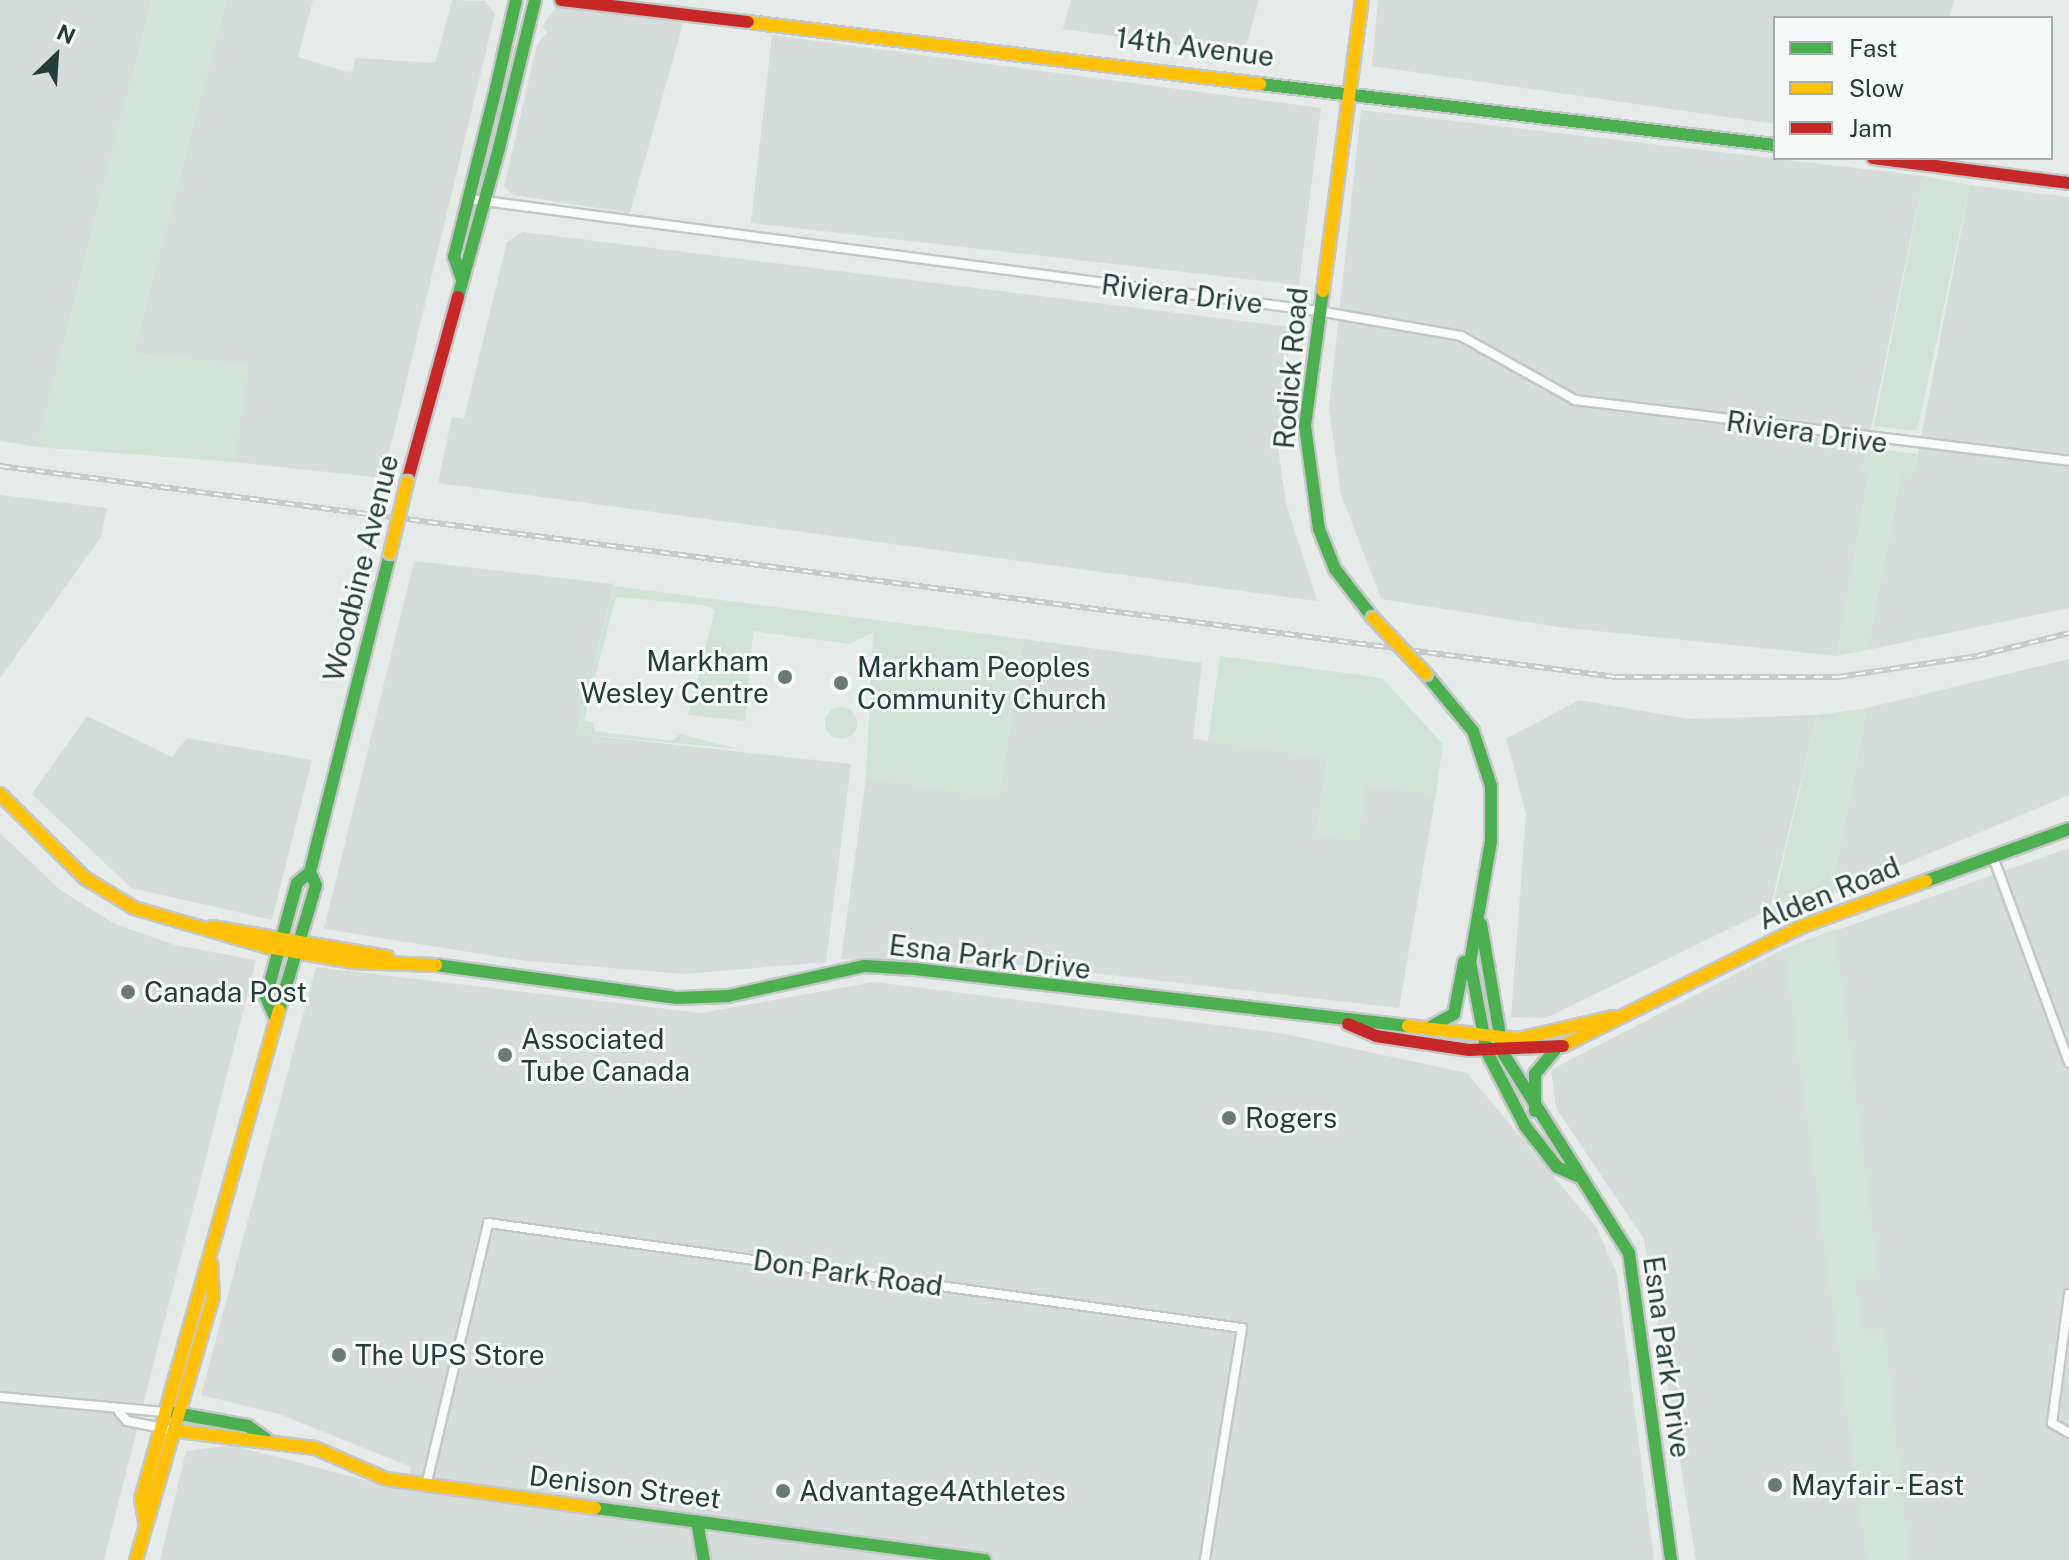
<!DOCTYPE html>
<style>
body{margin:0}
#map{position:relative;width:2069px;height:1560px;overflow:hidden;background:#e6ebe9;font-family:"Public Sans",sans-serif}
div>[style]{position:absolute}
[style*='--x']{left:calc(var(--x)*1px);top:calc(var(--y)*1px);width:calc(var(--w)*1px);rotate:calc(var(--a)*1deg)}
.built>*{inset:0;background:#d5dcd9}
.green>*{inset:0;background:#d1e3d8}
.round{border-radius:50%}
.roads{filter:drop-shadow(2px 0 #c3c8c6) drop-shadow(-2px 0 #c3c8c6) drop-shadow(0 2px #c3c8c6) drop-shadow(0 -2px #c3c8c6)}
.street>*{height:8px;margin:-4px;padding:0 4px;transform-origin:4px;border-radius:4px;background:#fbfcfc}
.fast>*{height:12px;margin:-6px;padding:0 6px;transform-origin:6px;border-radius:6px;background:#4caf50}
.slow>*{height:12px;margin:-6px;padding:0 6px;transform-origin:6px;border-radius:6px;background:#ffc107}
.jam>*{height:12px;margin:-6px;padding:0 6px;transform-origin:6px;border-radius:6px;background:#c62828}
.rail>*{height:6px;margin-top:-3px;transform-origin:0;background:repeating-linear-gradient(90deg,#f5f9f7 0 9px,#c7ccca 0 18px);box-sizing:border-box;border-block:2px solid #c7ccca}
.bridges{filter:drop-shadow(2px 0 #c2c8c6) drop-shadow(-2px 0 #c2c8c6) drop-shadow(0 2px #c2c8c6) drop-shadow(0 -2px #c2c8c6)}
.slow-bridge>*{height:12px;margin:-6px;padding:0 6px;transform-origin:6px;border-radius:6px;background:#ffc107}
.dots>*{width:22px;height:22px;translate:-50% -50%;box-sizing:border-box;border:4px solid #f5f9f7;border-radius:50%}
span{translate:-50% -50%;white-space:nowrap;text-align:center;line-height:1.15;-webkit-text-stroke:6px #f5f9f7;paint-order:stroke}
.street-label{font-size:28px;color:#253d39}
.poi-label{font-size:28px;color:#253d39}
.right{translate:-100% -50%;text-align:right}
.left{translate:0 -50%;text-align:left}
.legend{position:absolute;left:1773px;top:16px;width:280px;height:144px;box-sizing:border-box;background:#f5f9f7;border:2px solid #a2aeab;margin:0;padding:10px 14px;list-style:none;font-size:24px;color:#253d39}
.legend li{display:flex;align-items:center;gap:16px;height:40px}
.legend b{width:40px;border:2px solid #a2aeab}
.north{position:absolute;left:16px;top:16px;width:80px;height:80px;-webkit-text-stroke:6px #f5f9f7;paint-order:stroke;rotate:25deg;font-size:22px;font-weight:700;line-height:32px;text-align:center;color:#253d39}
.north::after{content:'';display:block;margin:auto;width:28px;height:36px;background:#253d39;clip-path:polygon(50% 0,100% 100%,50% 72%,0 100%)}
</style>
<div id="map">
<div class="built">
<div style="clip-path:polygon(0 0,152px 0,37px 447px,0 441px)"></div>
<div style="clip-path:polygon(226px 0,313px 0,298px 57px,351px 73px,356px 58px,435px 63px,452px 0,485px 1px,495px 14px,383px 478px,234px 462px,248px 365px,133px 354px)"></div>
<div style="clip-path:polygon(1071px 0,1259px 0,1244px 54px,1063px 29px)"></div>
<div style="clip-path:polygon(1378px 0,1954px 0,1949px 18px,1775px 18px,1775px 124px,1372px 66px)"></div>
<div style="clip-path:polygon(558px 4px,684px 20px,630px 213px,513px 195px,504px 186px,537px 45px,547px 32px,542px 27px)"></div>
<div style="clip-path:polygon(772px 35px,1321px 108px,1299px 285px,751px 223px)"></div>
<div style="clip-path:polygon(1361px 110px,1924px 176px,1862px 471px,1869px 473px,1837px 656px,1558px 627px,1381px 599px,1341px 494px,1329px 408px)"></div>
<div style="clip-path:polygon(1970px 185px,2069px 197px,2069px 608px,1867px 650px,1901px 473px,1914px 473px)"></div>
<div style="clip-path:polygon(523px 232px,1291px 327px,1278px 447px,1286px 503px,1317px 601px,438px 483px,452px 417px,464px 419px,507px 242px)"></div>
<div style="clip-path:polygon(0 495px,107px 508px,101px 537px,0 678px)"></div>
<div style="clip-path:polygon(414px 561px,614px 584px,577px 734px,851px 764px,826px 962px,683px 974px,526px 961px,324px 929px)"></div>
<div style="clip-path:polygon(1023px 639px,1202px 663px,1193px 739px,1327px 757px,1317px 835px,1366px 785px,1436px 794px,1399px 1008px,1022px 965px,841px 959px,866px 777px,999px 798px)"></div>
<div style="clip-path:polygon(2069px 659px,2069px 795px,1830px 895px,1867px 708px)"></div>
<div style="clip-path:polygon(1579px 700px,1690px 719px,1817px 715px,1770px 909px,1546px 1018px,1511px 1017px,1526px 814px,1506px 739px)"></div>
<div style="clip-path:polygon(87px 716px,172px 757px,187px 738px,312px 760px,272px 920px,131px 888px,32px 794px)"></div>
<div style="clip-path:polygon(0 833px,59px 889px,115px 924px,175px 945px,256px 960px,104px 1560px,0 1560px)"></div>
<div style="clip-path:polygon(2069px 848px,2069px 1560px,1696px 1560px,1644px 1239px,1556px 1108px,1551px 1070px,1784px 949px)"></div>
<div style="clip-path:polygon(316px 967px,701px 1013px,874px 982px,1280px 1033px,1467px 1073px,1597px 1228px,1617px 1274px,1654px 1560px,160px 1560px,186px 1451px,232px 1445px,406px 1491px,411px 1467px,279px 1414px,201px 1395px)"></div>
</div>
<div class="green">
<div style="clip-path:polygon(152px 0,226px 0,133px 354px,249px 365px,234px 462px,37px 447px)"></div>
<div style="clip-path:polygon(1924px 176px,1970px 185px,1917px 431px,1874px 426px)"></div>
<div style="clip-path:polygon(1867px 448px,1917px 454px,1914px 474px,1901px 473px,1867px 650px,1837px 656px,1869px 473px,1861px 472px)"></div>
<div style="clip-path:polygon(614px 586px,1023px 639px,999px 798px,866px 777px,873px 633px,849px 644px,753px 631px,745px 721px,688px 715px,715px 610px,704px 605px,616px 597px,584px 720px,594px 723px,594px 731px,672px 741px,680px 734px,739px 749px,577px 734px)"></div>
<div style="clip-path:polygon(1220px 656px,1382px 678px,1443px 744px,1436px 794px,1366px 785px,1359px 841px,1317px 835px,1327px 757px,1208px 741px)"></div>
<div class="round" style="left:825px;top:707px;width:32px;height:32px"></div>
<div style="clip-path:polygon(1867px 708px,1830px 895px,1770px 918px,1817px 715px)"></div>
<div style="clip-path:polygon(1835px 929px,1879px 1279px,1855px 1279px,1862px 1328px,1885px 1331px,1909px 1560px,1867px 1560px,1784px 949px)"></div>
</div>
<div class="roads">
<div class="street">
<div style="--x:469;--y:199;--w:856;--a:7.52"></div>
<div style="--x:1318;--y:311;--w:145;--a:9.9"></div>
<div style="--x:1461;--y:336;--w:131;--a:29.3"></div>
<div style="--x:1575;--y:400;--w:498;--a:7"></div>
<div style="--x:1993;--y:857;--w:219;--a:69.7"></div>
<div style="--x:2069;--y:1294;--w:130;--a:97.5"></div>
<div style="--x:2052;--y:1423;--w:20;--a:30"></div>
<div style="--x:0;--y:1397;--w:165;--a:5.2"></div>
<div style="--x:119;--y:1412;--w:12;--a:48"></div>
<div style="--x:127;--y:1421;--w:51;--a:11.3"></div>
<div style="--x:426;--y:1486;--w:270;--a:-76.7"></div>
<div style="--x:488;--y:1223;--w:761;--a:7.93"></div>
<div style="--x:1242;--y:1328;--w:235;--a:99.1"></div>
</div>
<div class="fast">
<div style="--x:1260;--y:84;--w:519;--a:6.76"></div>
<div style="--x:496;--y:88;--w:90;--a:-77.2"></div>
<div style="--x:499;--y:148;--w:152;--a:-76.3"></div>
<div style="--x:461;--y:277;--w:21;--a:-109"></div>
<div style="--x:454;--y:257;--w:174;--a:-76"></div>
<div style="--x:1323;--y:291;--w:136;--a:97.6"></div>
<div style="--x:1305;--y:426;--w:104;--a:82.3"></div>
<div style="--x:1319;--y:529;--w:43;--a:68.2"></div>
<div style="--x:1335;--y:569;--w:62;--a:52.2"></div>
<div style="--x:458;--y:297;--w:155;--a:-74.6"></div>
<div style="--x:1426;--y:674;--w:74;--a:50.5"></div>
<div style="--x:1473;--y:731;--w:58;--a:71.9"></div>
<div style="--x:1491;--y:786;--w:55;--a:90"></div>
<div style="--x:1491;--y:841;--w:123;--a:99.8"></div>
<div style="--x:1470;--y:962;--w:92;--a:79.3"></div>
<div style="--x:1487;--y:1052;--w:83;--a:62.8"></div>
<div style="--x:1525;--y:1126;--w:52;--a:52"></div>
<div style="--x:1557;--y:1167;--w:22;--a:24"></div>
<div style="--x:1926;--y:881;--w:152;--a:-20"></div>
<div style="--x:1481;--y:924;--w:131;--a:80.3"></div>
<div style="--x:1503;--y:1053;--w:236;--a:57.8"></div>
<div style="--x:1629;--y:1253;--w:310;--a:82.2"></div>
<div style="--x:436;--y:965;--w:243;--a:7.8"></div>
<div style="--x:677;--y:998;--w:51;--a:-2.2"></div>
<div style="--x:728;--y:996;--w:140;--a:-12.4"></div>
<div style="--x:865;--y:966;--w:50;--a:3.4"></div>
<div style="--x:915;--y:969;--w:496;--a:6.6"></div>
<div style="--x:279;--y:1010;--w:130;--a:-73.5"></div>
<div style="--x:316;--y:885;--w:14;--a:-115"></div>
<div style="--x:274;--y:1015;--w:20;--a:-114"></div>
<div style="--x:266;--y:997;--w:118;--a:-74.8"></div>
<div style="--x:297;--y:883;--w:17;--a:-40"></div>
<div style="--x:310;--y:872;--w:329;--a:-75.9"></div>
<div style="--x:1432;--y:1026;--w:25;--a:-29"></div>
<div style="--x:1454;--y:1014;--w:53;--a:-79.1"></div>
<div style="--x:1535;--y:1111;--w:37;--a:-90"></div>
<div style="--x:1535;--y:1074;--w:31;--a:-50"></div>
<div style="--x:175;--y:1413;--w:74;--a:10.1"></div>
<div style="--x:248;--y:1426;--w:22;--a:36"></div>
<div style="--x:595;--y:1508;--w:393;--a:7.6"></div>
<div style="--x:697;--y:1521;--w:40;--a:80"></div>
</div>
<div class="slow">
<div style="--x:748;--y:22;--w:516;--a:6.9"></div>
<div style="--x:1323;--y:291;--w:294;--a:-82.4"></div>
<div style="--x:0;--y:794;--w:120;--a:44.7"></div>
<div style="--x:85;--y:878;--w:57;--a:31.5"></div>
<div style="--x:134;--y:908;--w:139;--a:16.3"></div>
<div style="--x:267;--y:947;--w:86;--a:10"></div>
<div style="--x:352;--y:962;--w:84;--a:2"></div>
<div style="--x:212;--y:927;--w:178;--a:9.7"></div>
<div style="--x:1408;--y:1026;--w:111;--a:6.7"></div>
<div style="--x:1518;--y:1039;--w:98;--a:-13"></div>
<div style="--x:1563;--y:1046;--w:268;--a:-26.6"></div>
<div style="--x:1803;--y:926;--w:131;--a:-20.1"></div>
<div style="--x:178;--y:1431;--w:138;--a:7.1"></div>
<div style="--x:315;--y:1448;--w:77;--a:23.6"></div>
<div style="--x:386;--y:1479;--w:211;--a:7.9"></div>
<div style="--x:145;--y:1521;--w:22;--a:-100"></div>
<div style="--x:141;--y:1499;--w:508;--a:-74.24"></div>
<div style="--x:136;--y:1560;--w:274;--a:-73.7"></div>
<div style="--x:213;--y:1297;--w:33;--a:-93"></div>
</div>
<div class="jam">
<div style="--x:561;--y:0;--w:188;--a:6.7"></div>
<div style="--x:1873;--y:158;--w:198;--a:7.3"></div>
<div style="--x:407;--y:482;--w:192;--a:-74.6"></div>
<div style="--x:1348;--y:1024;--w:30;--a:23"></div>
<div style="--x:1376;--y:1036;--w:94;--a:8.6"></div>
<div style="--x:1469;--y:1050;--w:94;--a:-2.4"></div>
</div>
</div>
<div class="rail">
<div style="--x:0;--y:466;--w:1630;--a:7.44"></div>
<div style="--x:1616;--y:677;--w:222;--a:0"></div>
<div style="--x:1838;--y:677;--w:141;--a:-8.6"></div>
<div style="--x:1977;--y:656;--w:95;--a:-14"></div>
</div>
<div class="bridges">
<div class="slow-bridge">
<div style="--x:390;--y:553;--w:73;--a:-76.5"></div>
<div style="--x:1373;--y:618;--w:77;--a:46.6"></div>
</div>
</div>
<div class="dots">
<div style="left:785px;top:677px;background:#697a77"></div>
<div style="left:841px;top:683px;background:#697a77"></div>
<div style="left:128px;top:992px;background:#697a77"></div>
<div style="left:505px;top:1055px;background:#697a77"></div>
<div style="left:1229px;top:1118px;background:#697a77"></div>
<div style="left:339px;top:1355px;background:#697a77"></div>
<div style="left:1775px;top:1485px;background:#697a77"></div>
<div style="left:783px;top:1491px;background:#697a77"></div>
</div>
<div class="street-label">
<span style="left:1195px;top:47px;rotate:7deg">14th Avenue</span>
<span style="left:1182px;top:294px;rotate:7deg">Riviera Drive</span>
<span style="left:1291px;top:368px;rotate:-85deg">Rodick Road</span>
<span style="left:1807px;top:432px;rotate:8deg">Riviera Drive</span>
<span style="left:361px;top:568px;rotate:-76deg">Woodbine Avenue</span>
<span style="left:1829px;top:893px;rotate:-22deg">Alden Road</span>
<span style="left:990px;top:957px;rotate:7deg">Esna Park Drive</span>
<span style="left:848px;top:1273px;rotate:8deg">Don Park Road</span>
<span style="left:1667px;top:1357px;rotate:82deg">Esna Park Drive</span>
<span style="left:625px;top:1487px;rotate:7deg">Denison Street</span>
</div>
<div class="poi-label">
<span class="right" style="left:769px;top:677px">Markham<br>Wesley Centre</span>
<span class="left" style="left:857px;top:683px">Markham Peoples<br>Community Church</span>
<span class="left" style="left:144px;top:992px">Canada Post</span>
<span class="left" style="left:521px;top:1055px">Associated<br>Tube Canada</span>
<span class="left" style="left:1245px;top:1118px">Rogers</span>
<span class="left" style="left:355px;top:1355px">The UPS Store</span>
<span class="left" style="left:1791px;top:1485px">Mayfair - East</span>
<span class="left" style="left:799px;top:1491px">Advantage4Athletes</span>
</div>
<ul class="legend">
<li><b style="height:10px;background:#4caf50"></b>Fast</li>
<li><b style="height:10px;background:#ffc107"></b>Slow</li>
<li><b style="height:10px;background:#c62828"></b>Jam</li>
</ul>
<div class="north">N</div>
</div>
